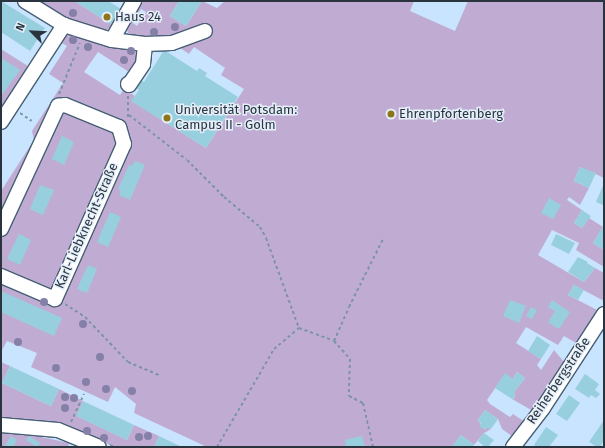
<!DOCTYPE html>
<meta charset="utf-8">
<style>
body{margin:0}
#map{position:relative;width:605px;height:448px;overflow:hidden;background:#c9e4fe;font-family:"Fira Sans",sans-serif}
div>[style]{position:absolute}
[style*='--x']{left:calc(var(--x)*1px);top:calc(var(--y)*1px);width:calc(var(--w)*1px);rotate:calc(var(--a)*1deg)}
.green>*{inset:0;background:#c0acd2}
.building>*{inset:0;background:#98cfde}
.path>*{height:2px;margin-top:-1px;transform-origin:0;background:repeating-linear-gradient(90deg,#7f93a6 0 3px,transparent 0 6px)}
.roads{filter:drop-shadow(1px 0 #475f75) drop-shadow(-1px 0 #475f75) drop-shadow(0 1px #475f75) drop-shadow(0 -1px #475f75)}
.minor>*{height:14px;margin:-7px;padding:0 7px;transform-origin:7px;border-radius:7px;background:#fff}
.trees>*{width:8px;height:8px;margin:-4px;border-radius:50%;background:#8480a8}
.dots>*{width:11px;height:11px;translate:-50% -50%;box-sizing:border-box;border:2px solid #e5effa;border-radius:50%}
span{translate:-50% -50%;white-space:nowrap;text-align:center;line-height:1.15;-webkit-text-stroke:3px #e5effa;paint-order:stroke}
.poi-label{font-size:13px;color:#29343e}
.left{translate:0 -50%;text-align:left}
.street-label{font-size:13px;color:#29343e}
.frame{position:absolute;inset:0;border:2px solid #29343e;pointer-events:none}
.north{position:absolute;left:12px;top:12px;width:40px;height:40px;-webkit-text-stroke:3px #e5effa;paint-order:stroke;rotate:294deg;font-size:11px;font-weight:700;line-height:16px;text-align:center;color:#29343e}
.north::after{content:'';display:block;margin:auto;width:14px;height:18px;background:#29343e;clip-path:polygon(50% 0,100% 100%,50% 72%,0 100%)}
</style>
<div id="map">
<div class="green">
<div style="clip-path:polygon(37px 1px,74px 1px,111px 24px,121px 9px,123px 10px,112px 27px,104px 31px,71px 22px)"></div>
<div style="clip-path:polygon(138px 1px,179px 1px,170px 16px,186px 26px,202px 1px,217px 8px,225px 1px,414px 1px,410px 11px,455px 31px,468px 1px,604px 1px,604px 178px,580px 167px,574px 181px,589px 188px,580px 205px,569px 197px,567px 200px,582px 210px,574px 223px,582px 228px,589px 218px,603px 227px,593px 243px,604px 250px,604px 267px,576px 250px,579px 243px,552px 230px,538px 255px,584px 282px,595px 268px,604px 273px,604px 301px,574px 285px,568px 295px,599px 311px,578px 344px,564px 336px,558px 345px,526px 327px,516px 343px,541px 359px,537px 365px,541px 370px,554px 350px,565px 363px,533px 411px,512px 399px,515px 398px,514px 392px,525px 378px,517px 372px,513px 379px,505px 374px,487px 400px,490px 404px,510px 417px,513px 414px,525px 422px,513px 437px,502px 429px,498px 419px,485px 410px,478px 420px,485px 430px,487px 427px,491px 429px,484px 433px,474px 445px,461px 435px,453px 446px,454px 447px,207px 447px,134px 413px,136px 404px,115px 387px,108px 402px,31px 367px,37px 353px,7px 341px,1px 352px,1px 191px,34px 140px,32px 131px,63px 83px,49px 74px,67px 46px,60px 42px,65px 35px,68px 34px,141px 48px,138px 64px,125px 78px,129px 72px,98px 52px,84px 72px,120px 95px,124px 89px,135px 96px,132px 101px,206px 148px,244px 89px,221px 75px,225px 68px,194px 47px,189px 54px,177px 46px,160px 40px,130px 36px,124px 25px,130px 14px,136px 18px,133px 23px,137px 26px,146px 12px,141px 9px,137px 15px,131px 11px)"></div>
<div style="clip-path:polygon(1px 49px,31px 68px,1px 113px)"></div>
<div style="clip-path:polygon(1px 362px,10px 366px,2px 383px,51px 406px,59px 389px,83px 401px,77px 416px,127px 440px,134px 425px,159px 436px,154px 447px,114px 447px,78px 430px,56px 423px,1px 418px)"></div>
<div style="clip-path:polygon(1px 433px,37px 436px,69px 443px,68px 447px,1px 447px)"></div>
</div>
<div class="building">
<div style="clip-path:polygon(1px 1px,45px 28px,30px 51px,1px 32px)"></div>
<div style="clip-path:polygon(74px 1px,108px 1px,121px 9px,111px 24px)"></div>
<div style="clip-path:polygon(179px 1px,202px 1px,186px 26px,170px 16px)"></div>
<div style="clip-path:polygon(164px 50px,197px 71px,199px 68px,207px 73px,205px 76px,238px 97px,206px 148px,131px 101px,139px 90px,135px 87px,140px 79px,144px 82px)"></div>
<div style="clip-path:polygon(1px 58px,20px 70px,1px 96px)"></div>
<div style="clip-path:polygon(62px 136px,74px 142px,64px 165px,52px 159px)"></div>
<div style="clip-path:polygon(135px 161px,145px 165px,130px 200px,119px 195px,121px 191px,118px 189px,129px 165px,132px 166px)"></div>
<div style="clip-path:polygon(580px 167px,596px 173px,589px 188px,574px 181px)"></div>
<div style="clip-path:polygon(604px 183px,604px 203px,603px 205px,596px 202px)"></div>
<div style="clip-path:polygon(40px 185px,54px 190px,43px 215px,30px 209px)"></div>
<div style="clip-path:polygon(549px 198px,561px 205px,553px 219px,541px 213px)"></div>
<div style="clip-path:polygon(582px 210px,591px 216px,582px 228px,574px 223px)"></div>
<div style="clip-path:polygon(110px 212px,121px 217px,108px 247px,97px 242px)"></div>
<div style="clip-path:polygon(604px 225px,604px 250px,593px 243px)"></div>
<div style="clip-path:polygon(19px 234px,31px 240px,20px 265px,7px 259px)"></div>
<div style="clip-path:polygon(556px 234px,575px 243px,569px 254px,551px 245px)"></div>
<div style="clip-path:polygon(578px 257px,588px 262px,587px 263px,595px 268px,584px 282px,568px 272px)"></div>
<div style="clip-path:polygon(88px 265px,97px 269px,87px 293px,77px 289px)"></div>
<div style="clip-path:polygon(574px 285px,584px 290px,578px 300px,568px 295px)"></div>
<div style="clip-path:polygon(1px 291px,62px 318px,54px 336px,1px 312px)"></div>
<div style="clip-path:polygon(510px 300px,526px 306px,519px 323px,503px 316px)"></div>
<div style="clip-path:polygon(552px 300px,570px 312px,559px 329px,548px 322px,555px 311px,548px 307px)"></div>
<div style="clip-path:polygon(531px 307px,537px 310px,532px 319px,526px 316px)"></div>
<div style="clip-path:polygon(537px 336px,550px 345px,541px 359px,528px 351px)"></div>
<div style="clip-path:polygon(10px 366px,59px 389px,51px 406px,2px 383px)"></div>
<div style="clip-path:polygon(517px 372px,525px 378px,514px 392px,515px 398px,512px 399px,495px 388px,505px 373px,513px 379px)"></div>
<div style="clip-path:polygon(585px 374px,599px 384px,595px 390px,600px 394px,596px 398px,591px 395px,589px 398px,575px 389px)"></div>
<div style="clip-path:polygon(569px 395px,580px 403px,567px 421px,556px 414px)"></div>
<div style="clip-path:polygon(83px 401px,134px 425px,127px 440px,76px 416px)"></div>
<div style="clip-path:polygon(485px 410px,498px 419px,491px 429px,487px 427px,485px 430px,479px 426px,481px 423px,478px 420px)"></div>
<div style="clip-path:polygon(604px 420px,604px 441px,600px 447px,597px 447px,589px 442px)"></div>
<div style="clip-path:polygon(546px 427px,558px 435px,549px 447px,536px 447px,534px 445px)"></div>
<div style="clip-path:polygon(484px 433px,494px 440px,488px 447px,485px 447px,478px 441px)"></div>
<div style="clip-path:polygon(461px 435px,474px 445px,472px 447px,452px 446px)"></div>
<div style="clip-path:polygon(11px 436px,17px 440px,13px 447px,4px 447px)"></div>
<div style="clip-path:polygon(29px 436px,40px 443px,37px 447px,26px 440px)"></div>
<div style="clip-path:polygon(159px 436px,182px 447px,154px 447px)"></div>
<div style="clip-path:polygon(362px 436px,365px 447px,346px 447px,345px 440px)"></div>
</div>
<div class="path">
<div style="--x:59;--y:94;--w:55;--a:-67.6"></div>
<div style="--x:128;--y:96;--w:24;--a:90"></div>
<div style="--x:20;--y:113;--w:14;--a:34"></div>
<div style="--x:129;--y:115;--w:73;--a:37.8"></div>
<div style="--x:187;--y:160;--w:52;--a:45"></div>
<div style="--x:224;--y:197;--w:47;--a:39.8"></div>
<div style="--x:260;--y:227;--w:13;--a:61"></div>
<div style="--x:266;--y:238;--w:96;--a:69.9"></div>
<div style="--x:65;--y:304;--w:24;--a:33"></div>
<div style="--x:85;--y:317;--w:62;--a:46.3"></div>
<div style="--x:128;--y:362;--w:34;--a:23"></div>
<div style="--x:334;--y:341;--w:37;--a:-66"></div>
<div style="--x:349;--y:307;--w:76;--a:-63.4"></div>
<div style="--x:71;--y:422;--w:31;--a:-65"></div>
<div style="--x:110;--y:445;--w:5;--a:22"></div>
<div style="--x:217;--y:447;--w:113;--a:-59.8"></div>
<div style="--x:274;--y:349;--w:33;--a:-40"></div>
<div style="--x:299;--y:328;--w:37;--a:20"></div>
<div style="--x:334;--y:341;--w:24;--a:48"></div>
<div style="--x:350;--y:359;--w:37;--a:92"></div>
<div style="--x:349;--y:396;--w:16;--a:27"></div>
<div style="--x:363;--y:403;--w:45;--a:77.2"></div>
</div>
<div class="roads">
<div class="minor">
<div style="--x:25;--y:1;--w:46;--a:31.6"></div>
<div style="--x:64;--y:25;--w:50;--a:17.4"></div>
<div style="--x:112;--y:40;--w:33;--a:7"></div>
<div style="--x:145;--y:44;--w:27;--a:-2"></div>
<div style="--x:172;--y:43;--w:35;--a:-20"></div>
<div style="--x:112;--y:40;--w:45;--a:-60.6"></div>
<div style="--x:128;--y:84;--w:1;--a:45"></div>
<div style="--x:129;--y:85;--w:25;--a:-56"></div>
<div style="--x:143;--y:64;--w:20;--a:-84"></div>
<div style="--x:1;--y:122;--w:116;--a:-57"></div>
<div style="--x:1;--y:229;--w:136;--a:-65.1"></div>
<div style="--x:58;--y:106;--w:7;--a:-8"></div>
<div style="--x:65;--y:105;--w:58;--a:22.2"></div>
<div style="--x:119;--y:127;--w:18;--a:74"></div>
<div style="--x:124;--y:144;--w:170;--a:114"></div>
<div style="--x:55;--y:299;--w:59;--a:-156.9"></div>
<div style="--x:1;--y:425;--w:57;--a:5"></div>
<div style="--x:58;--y:430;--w:44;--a:22.5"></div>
<div style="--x:513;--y:447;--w:49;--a:-52.4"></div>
<div style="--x:543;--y:408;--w:112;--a:-57"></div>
</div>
</div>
<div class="trees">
<div style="left:73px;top:13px"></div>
<div style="left:175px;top:27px"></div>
<div style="left:154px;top:32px"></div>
<div style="left:73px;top:40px"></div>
<div style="left:88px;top:47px"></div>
<div style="left:131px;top:51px"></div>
<div style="left:124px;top:60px"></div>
<div style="left:44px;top:302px"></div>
<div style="left:83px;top:324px"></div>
<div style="left:18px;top:342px"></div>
<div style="left:100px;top:357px"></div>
<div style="left:56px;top:368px"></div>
<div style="left:86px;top:382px"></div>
<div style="left:106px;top:389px"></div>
<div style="left:132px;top:391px"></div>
<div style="left:65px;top:397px"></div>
<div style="left:74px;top:398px"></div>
<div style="left:65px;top:408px"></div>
<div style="left:87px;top:431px"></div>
<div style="left:148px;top:436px"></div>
<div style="left:139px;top:437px"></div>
<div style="left:104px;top:438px"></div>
</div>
<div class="dots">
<div style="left:107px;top:17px;background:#8e751a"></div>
<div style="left:391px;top:114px;background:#8e751a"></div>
<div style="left:167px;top:118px;background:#8e751a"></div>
</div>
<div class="poi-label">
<span class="left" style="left:115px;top:17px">Haus 24</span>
<span class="left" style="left:175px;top:118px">Universität Potsdam:<br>Campus II - Golm</span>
<span class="left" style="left:399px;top:114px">Ehrenpfortenberg</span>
</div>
<div class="street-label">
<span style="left:87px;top:226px;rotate:-66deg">Karl-Liebknecht-Straße</span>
<span style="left:559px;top:381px;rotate:-56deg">Reiherbergstraße</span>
</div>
<div class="frame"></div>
<div class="north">N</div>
</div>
